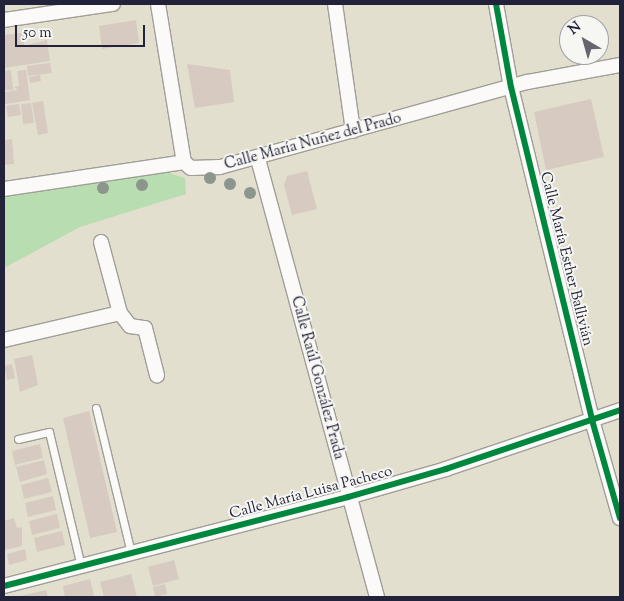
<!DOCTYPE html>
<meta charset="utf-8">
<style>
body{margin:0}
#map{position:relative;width:624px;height:601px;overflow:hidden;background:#e3dfcf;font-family:"Sorts Mill Goudy",serif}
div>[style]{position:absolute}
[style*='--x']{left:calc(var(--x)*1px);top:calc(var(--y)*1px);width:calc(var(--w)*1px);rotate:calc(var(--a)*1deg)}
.green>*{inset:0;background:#b8ddb0}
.building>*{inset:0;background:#d7cac0}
.roads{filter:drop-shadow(1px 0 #a09e97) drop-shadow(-1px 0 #a09e97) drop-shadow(0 1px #a09e97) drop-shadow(0 -1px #a09e97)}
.service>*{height:7px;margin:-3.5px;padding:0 3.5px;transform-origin:3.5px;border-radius:3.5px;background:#fbfaf8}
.minor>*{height:14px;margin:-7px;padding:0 7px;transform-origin:7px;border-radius:7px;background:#fbfaf8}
.cycleway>*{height:6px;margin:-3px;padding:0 3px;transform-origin:3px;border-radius:3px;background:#00873e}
.trees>*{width:12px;height:12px;margin:-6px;border-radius:50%;background:#8c968c}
span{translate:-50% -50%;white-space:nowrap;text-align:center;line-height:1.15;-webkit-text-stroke:4px #f6f6f2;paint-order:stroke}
.street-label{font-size:15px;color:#22223b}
.frame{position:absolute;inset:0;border:5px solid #22223b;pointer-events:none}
.north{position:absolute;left:559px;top:15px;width:50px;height:50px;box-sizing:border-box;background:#f6f6f2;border:1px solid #a1a1a9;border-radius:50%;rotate:322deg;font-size:14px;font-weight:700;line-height:20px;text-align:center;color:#22223b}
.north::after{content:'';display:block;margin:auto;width:18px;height:22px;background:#66646f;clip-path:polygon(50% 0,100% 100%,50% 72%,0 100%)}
.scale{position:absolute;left:15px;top:25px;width:130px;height:22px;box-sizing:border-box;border:2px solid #22223b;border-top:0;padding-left:6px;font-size:15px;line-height:18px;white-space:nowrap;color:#22223b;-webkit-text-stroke:4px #f6f6f2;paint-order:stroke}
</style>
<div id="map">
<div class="green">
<div style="clip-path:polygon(166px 172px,185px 178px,186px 194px,80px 227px,4px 268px,4px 196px)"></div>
</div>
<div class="building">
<div style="clip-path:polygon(136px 20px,139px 43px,102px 49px,99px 26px)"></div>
<div style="clip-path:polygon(23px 33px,24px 45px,20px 47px,47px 40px,50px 61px,4px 68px,4px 35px)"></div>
<div style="clip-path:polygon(50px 63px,52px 73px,28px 76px,27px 66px)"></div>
<div style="clip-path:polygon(187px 64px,230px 70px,234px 102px,195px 108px)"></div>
<div style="clip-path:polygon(11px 70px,13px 90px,4px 90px,4px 71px)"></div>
<div style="clip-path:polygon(26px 70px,30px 100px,5px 104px,4px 92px,18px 90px,14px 87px,19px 86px,17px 71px)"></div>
<div style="clip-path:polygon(40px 75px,41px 81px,30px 83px,29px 77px)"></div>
<div style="clip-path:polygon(591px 99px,604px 157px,546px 170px,534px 112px)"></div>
<div style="clip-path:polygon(43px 101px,48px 133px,38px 135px,32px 103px)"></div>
<div style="clip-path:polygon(31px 103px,34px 123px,23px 124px,21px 104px)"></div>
<div style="clip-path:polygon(19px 104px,21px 115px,8px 117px,6px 106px)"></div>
<div style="clip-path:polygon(12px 139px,14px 164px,4px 165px,4px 140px)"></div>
<div style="clip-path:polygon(307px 171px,317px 209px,292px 215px,284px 185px,287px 176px)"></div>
<div style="clip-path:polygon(32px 355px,38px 385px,20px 392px,14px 359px)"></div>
<div style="clip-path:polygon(12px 364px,15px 378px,7px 380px,4px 366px)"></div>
<div style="clip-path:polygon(89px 411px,117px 532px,90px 538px,63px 418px)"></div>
<div style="clip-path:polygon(40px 444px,43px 458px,15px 465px,12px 451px)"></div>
<div style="clip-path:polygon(44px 460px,47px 474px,20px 482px,16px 467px)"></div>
<div style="clip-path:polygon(48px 478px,52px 492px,24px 499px,21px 485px)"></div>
<div style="clip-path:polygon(53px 496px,56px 510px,28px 517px,25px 503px)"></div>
<div style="clip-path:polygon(57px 514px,60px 528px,32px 535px,29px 521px)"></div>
<div style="clip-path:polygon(14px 518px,17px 528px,22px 527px,22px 546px,4px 550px,4px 521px)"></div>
<div style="clip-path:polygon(62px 531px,65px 545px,37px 552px,34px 538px)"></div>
<div style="clip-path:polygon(25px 549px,27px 560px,9px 565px,7px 554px)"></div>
<div style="clip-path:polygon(174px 560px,179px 579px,153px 586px,148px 567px)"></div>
<div style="clip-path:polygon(131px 574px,137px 597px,104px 597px,100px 582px)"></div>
<div style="clip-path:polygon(90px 579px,94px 596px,99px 597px,65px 597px,63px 586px)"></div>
<div style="clip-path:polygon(165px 584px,167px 594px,155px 597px,153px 587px)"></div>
<div style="clip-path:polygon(46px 590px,48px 597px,20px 597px,20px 596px)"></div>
</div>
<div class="roads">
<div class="service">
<div style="--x:96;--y:408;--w:149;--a:76.4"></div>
<div style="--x:18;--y:439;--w:32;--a:-13"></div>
<div style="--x:49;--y:432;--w:138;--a:76.6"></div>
</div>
<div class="minor">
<div style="--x:158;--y:4;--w:160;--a:80.7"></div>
<div style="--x:335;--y:4;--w:128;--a:81.9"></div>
<div style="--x:496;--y:4;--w:84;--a:79.8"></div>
<div style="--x:511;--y:87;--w:343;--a:76.3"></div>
<div style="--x:592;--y:420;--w:102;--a:74.1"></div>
<div style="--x:4;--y:20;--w:110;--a:-8.4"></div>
<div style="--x:258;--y:159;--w:454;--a:74.8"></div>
<div style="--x:184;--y:162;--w:9;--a:41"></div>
<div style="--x:191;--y:168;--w:29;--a:-2"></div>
<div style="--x:220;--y:167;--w:319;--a:-15.5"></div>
<div style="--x:527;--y:82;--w:95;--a:-10.4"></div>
<div style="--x:4;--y:189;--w:182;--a:-8.5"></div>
<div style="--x:101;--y:242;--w:73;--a:75"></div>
<div style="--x:120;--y:313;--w:16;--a:52"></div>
<div style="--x:130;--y:326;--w:15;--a:8"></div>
<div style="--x:145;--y:328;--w:49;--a:75.7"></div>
<div style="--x:4;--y:340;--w:119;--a:-13.1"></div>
<div style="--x:4;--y:586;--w:355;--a:-14.5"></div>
<div style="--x:348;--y:497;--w:102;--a:-15.9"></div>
<div style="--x:446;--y:469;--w:184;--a:-18.7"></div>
</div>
</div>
<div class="cycleway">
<div style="--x:496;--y:4;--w:84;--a:79.8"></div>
<div style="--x:511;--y:87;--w:343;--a:76.3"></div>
<div style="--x:592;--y:420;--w:102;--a:74.1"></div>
<div style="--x:4;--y:586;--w:355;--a:-14.5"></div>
<div style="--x:348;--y:497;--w:102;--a:-15.9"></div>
<div style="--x:446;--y:469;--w:184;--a:-18.7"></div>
</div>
<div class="trees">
<div style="left:210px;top:178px"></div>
<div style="left:230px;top:184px"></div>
<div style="left:142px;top:185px"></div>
<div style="left:103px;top:188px"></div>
<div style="left:250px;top:193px"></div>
</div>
<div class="street-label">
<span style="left:313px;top:142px;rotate:-15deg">Calle María Nuñez del Prado</span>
<span style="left:566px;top:259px;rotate:76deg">Calle María Esther Ballivián</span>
<span style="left:317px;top:378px;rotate:75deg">Calle Raúl González Prada</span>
<span style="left:311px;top:493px;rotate:-15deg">Calle María Luisa Pacheco</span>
</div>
<div class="frame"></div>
<div class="north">N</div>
<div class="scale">50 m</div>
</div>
